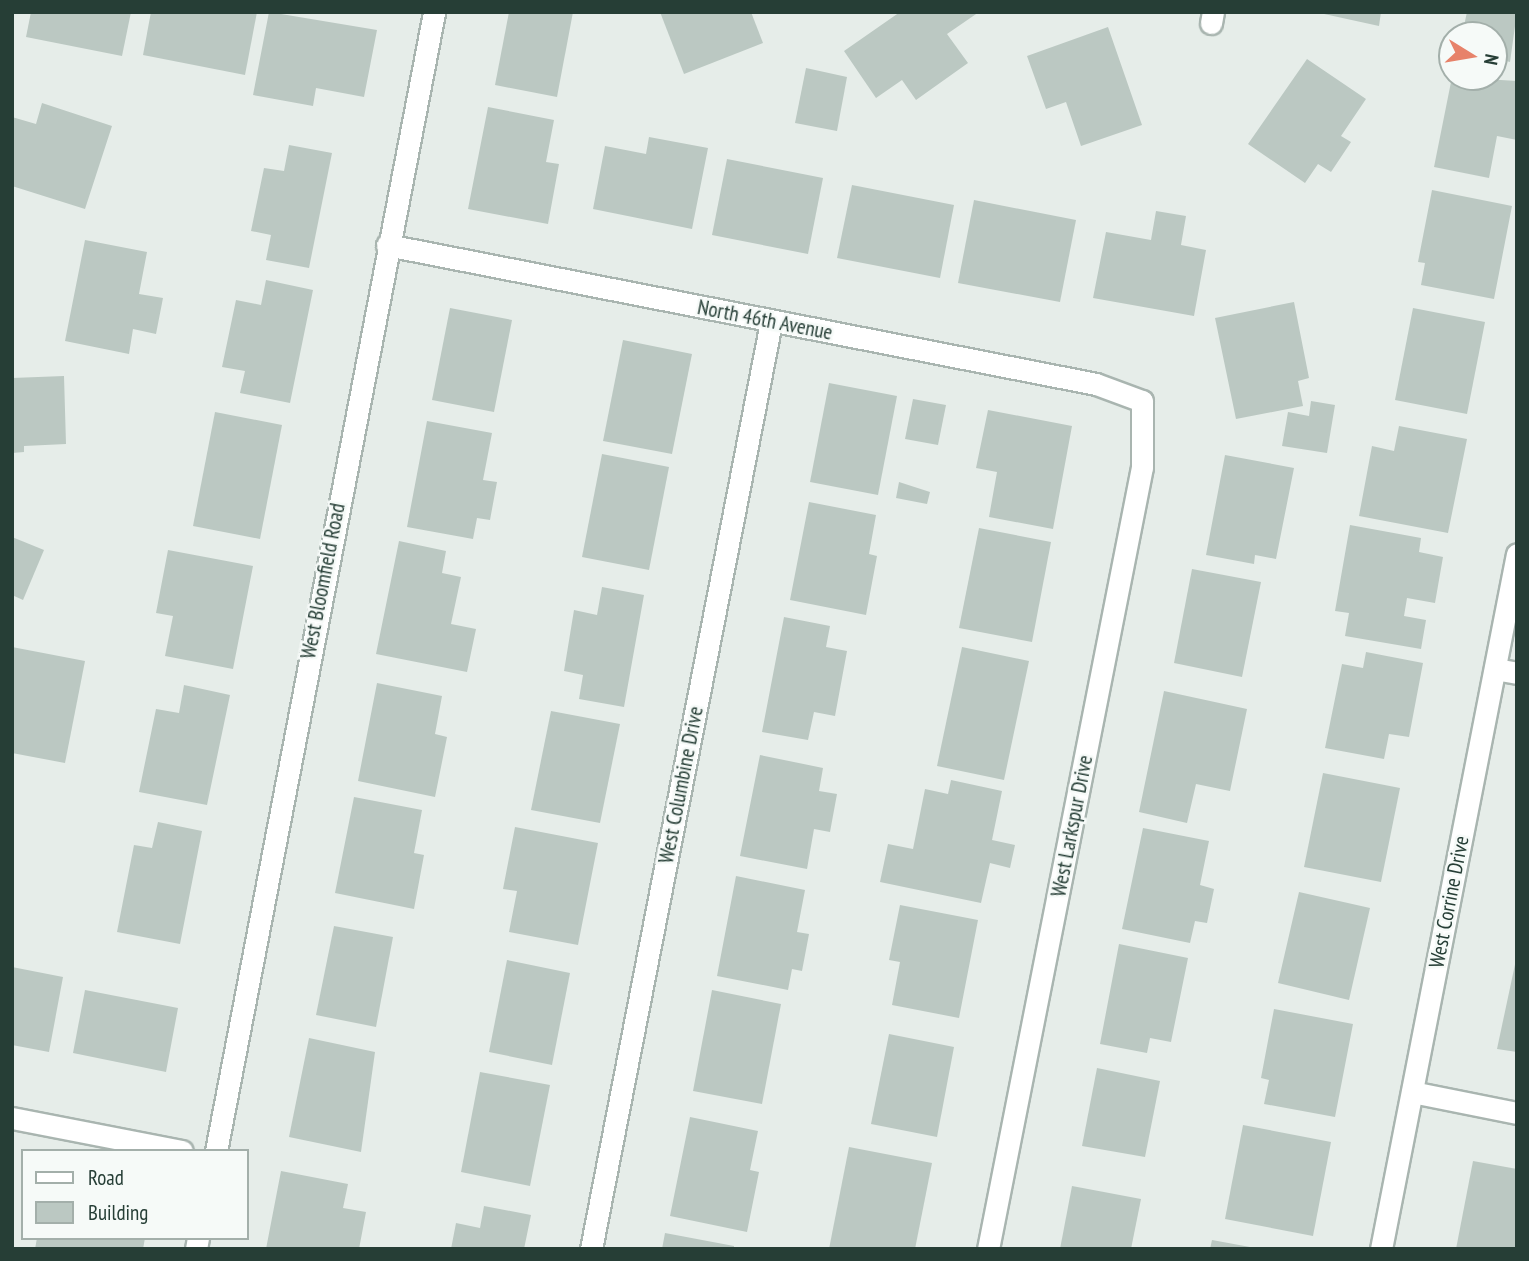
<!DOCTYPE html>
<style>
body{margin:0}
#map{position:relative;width:1529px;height:1261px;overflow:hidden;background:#e6ede9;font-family:"PT Sans Narrow",sans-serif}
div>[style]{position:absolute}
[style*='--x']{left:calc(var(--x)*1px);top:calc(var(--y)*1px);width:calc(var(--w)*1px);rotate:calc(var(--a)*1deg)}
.building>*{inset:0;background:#bbc8c2}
.roads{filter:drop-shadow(2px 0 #a9b5b0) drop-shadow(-2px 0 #a9b5b0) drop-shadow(0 2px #a9b5b0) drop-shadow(0 -2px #a9b5b0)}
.street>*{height:21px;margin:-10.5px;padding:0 10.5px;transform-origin:10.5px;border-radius:10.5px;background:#fff}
span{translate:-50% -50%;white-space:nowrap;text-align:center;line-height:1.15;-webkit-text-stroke:5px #f6faf8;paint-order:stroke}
.street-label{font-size:21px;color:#263e36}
.frame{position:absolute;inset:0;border:14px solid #263e36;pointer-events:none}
.legend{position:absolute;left:21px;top:1149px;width:228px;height:91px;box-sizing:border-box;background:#f6faf8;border:2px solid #a3afaa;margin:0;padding:9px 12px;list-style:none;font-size:21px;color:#263e36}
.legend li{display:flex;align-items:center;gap:14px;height:35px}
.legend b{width:35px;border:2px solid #a3afaa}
.north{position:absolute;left:1438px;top:21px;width:70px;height:70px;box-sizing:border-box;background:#f6faf8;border:2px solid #a3afaa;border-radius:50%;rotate:101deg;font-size:19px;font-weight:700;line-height:28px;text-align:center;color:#263e36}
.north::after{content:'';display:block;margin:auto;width:24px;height:32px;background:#e7826a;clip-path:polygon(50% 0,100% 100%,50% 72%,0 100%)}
</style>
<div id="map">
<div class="building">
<div style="clip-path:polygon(31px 12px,131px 12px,122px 56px,26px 37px)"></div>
<div style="clip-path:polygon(151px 12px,257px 12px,245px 75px,143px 55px)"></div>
<div style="clip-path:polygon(269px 12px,377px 30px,364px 97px,316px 88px,313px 106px,253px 95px)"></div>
<div style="clip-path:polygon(509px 12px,573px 12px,557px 97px,495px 85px)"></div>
<div style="clip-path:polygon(660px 12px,751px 12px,763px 43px,684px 74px)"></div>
<div style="clip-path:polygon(900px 12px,979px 12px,947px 34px,968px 63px,916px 100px,902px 80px,876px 98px,844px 51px)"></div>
<div style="clip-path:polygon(1315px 12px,1381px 12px,1379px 26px)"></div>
<div style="clip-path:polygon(1467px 12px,1517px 12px,1510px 62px,1494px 58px,1494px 35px,1462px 35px)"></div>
<div style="clip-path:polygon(1108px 27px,1142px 125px,1081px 146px,1066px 102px,1046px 109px,1027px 56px)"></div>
<div style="clip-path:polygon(1307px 59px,1366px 99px,1341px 136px,1351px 142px,1331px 172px,1318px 164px,1305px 183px,1248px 144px)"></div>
<div style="clip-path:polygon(806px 68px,847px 77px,837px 131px,795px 123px)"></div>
<div style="clip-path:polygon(1452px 77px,1517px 81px,1517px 140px,1497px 136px,1489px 178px,1434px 167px)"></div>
<div style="clip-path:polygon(42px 103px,112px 126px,85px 209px,12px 186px,12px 117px,36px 124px)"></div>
<div style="clip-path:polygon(488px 107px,554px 120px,546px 162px,559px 164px,548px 224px,468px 209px)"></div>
<div style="clip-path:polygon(649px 137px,708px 148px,692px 229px,593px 209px,605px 146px,646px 154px)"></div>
<div style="clip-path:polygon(289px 145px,332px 153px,309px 268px,266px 260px,271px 235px,251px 231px,264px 168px,284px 171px)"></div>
<div style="clip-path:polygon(727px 159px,823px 178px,808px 254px,712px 235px)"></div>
<div style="clip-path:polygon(852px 185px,954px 205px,940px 278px,837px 258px)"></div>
<div style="clip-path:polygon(1432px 190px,1512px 206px,1494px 299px,1421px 285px,1425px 263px,1418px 262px)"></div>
<div style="clip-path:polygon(974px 200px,1076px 220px,1060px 302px,958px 283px)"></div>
<div style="clip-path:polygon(1156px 211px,1186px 216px,1181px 245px,1206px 250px,1194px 316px,1093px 298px,1106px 232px,1151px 240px)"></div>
<div style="clip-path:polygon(85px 240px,147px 252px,139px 294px,163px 298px,156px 334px,133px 329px,129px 354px,65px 341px)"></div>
<div style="clip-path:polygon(266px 280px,313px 290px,290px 403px,240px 393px,245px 371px,222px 367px,236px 300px,261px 305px)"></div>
<div style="clip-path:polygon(1294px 302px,1309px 378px,1298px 381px,1303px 406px,1236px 419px,1215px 318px)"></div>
<div style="clip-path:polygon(450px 308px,512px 320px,494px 412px,432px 400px)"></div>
<div style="clip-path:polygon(1413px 308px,1485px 322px,1467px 414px,1395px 400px)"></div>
<div style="clip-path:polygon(623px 340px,692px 354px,672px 454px,603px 441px)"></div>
<div style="clip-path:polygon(64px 376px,66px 444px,24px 446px,24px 452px,12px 453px,12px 378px)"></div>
<div style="clip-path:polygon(829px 383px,897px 396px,878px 495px,810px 482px)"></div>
<div style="clip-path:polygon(913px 399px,946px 405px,938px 445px,905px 439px)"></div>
<div style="clip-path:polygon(1311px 401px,1335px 405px,1327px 453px,1282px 446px,1288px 412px,1309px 416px)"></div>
<div style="clip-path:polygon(988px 410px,1072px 426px,1053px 529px,989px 517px,997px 472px,976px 468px)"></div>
<div style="clip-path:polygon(215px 412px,282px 425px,260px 539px,193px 526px)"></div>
<div style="clip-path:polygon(427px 421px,492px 433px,483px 480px,497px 482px,490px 520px,477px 518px,473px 539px,407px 527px)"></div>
<div style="clip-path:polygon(1399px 426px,1467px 439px,1448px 533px,1359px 516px,1372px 446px,1394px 451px)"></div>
<div style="clip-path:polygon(602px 454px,669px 467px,649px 570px,582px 557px)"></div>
<div style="clip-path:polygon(1225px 455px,1294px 468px,1276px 559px,1255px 555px,1254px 564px,1206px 555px)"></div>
<div style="clip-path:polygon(899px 482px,930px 492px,927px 504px,896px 498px)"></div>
<div style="clip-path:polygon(809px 502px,876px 515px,869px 554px,877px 556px,866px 615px,790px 600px)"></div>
<div style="clip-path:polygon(1350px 525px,1421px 538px,1419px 552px,1443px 557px,1435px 603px,1407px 598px,1404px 616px,1426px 620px,1421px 649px,1345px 636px,1349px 613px,1335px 611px)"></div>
<div style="clip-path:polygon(979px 528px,1051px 542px,1032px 642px,959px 628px)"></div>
<div style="clip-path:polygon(12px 537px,44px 550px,23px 600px,12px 595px)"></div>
<div style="clip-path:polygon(399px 541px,446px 551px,442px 573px,461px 577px,451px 624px,476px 629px,467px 672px,376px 654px)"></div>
<div style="clip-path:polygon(168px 550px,253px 566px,233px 669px,165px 656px,173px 616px,156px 613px)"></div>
<div style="clip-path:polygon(1192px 569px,1261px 582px,1242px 677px,1174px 663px)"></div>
<div style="clip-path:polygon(602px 587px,644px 595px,624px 707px,579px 699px,583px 675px,564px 671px,574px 610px,597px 615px)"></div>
<div style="clip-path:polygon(784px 617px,830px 626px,826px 647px,847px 651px,835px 716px,814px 712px,808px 740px,762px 732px)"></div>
<div style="clip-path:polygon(12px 647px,85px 661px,65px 763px,12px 753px)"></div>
<div style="clip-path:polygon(962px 647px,1029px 661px,1004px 780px,937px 766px)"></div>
<div style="clip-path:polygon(1366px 652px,1423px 663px,1409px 737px,1389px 734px,1384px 759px,1325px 748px,1342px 664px,1363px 668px)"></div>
<div style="clip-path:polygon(377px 683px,442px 696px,435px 734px,447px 737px,435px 797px,358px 781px)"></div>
<div style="clip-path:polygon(184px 685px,230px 695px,207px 805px,139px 792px,156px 709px,179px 713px)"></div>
<div style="clip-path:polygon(1164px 691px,1247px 709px,1230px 791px,1196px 784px,1187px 823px,1139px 812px)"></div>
<div style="clip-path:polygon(551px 711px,620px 724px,600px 823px,531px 810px)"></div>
<div style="clip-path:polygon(760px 755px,823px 768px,819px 791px,837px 794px,830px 832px,814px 829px,807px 869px,740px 856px)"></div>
<div style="clip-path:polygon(1323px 773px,1400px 788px,1381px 882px,1304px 867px)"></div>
<div style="clip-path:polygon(951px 780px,1002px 791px,992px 840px,1015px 845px,1010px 868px,990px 863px,981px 903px,880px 882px,888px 844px,913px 849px,925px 789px,948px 794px)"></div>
<div style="clip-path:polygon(354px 797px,422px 810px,414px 853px,424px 855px,414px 909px,335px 893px)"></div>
<div style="clip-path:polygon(158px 822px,202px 831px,180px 944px,117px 932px,134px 845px,152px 848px)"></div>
<div style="clip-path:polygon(515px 827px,598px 843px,578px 945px,509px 932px,517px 891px,503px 889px)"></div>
<div style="clip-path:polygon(1143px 828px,1209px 841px,1200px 885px,1214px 889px,1207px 923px,1195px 921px,1190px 943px,1122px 929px)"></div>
<div style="clip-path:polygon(736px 876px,805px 890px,797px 932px,809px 934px,802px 971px,792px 969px,788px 990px,717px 976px)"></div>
<div style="clip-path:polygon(1299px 892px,1370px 908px,1349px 1000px,1278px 983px)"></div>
<div style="clip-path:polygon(900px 905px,978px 920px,959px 1018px,892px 1005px,900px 962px,889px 960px)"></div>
<div style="clip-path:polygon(334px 926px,393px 937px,376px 1027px,316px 1015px)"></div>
<div style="clip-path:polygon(1119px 944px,1188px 958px,1171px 1042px,1150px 1038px,1147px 1053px,1100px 1044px)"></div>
<div style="clip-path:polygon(1517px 955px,1517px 1052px,1497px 1049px)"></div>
<div style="clip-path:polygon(507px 960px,570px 973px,552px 1065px,489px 1052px)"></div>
<div style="clip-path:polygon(12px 967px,63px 977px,49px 1052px,12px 1045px)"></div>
<div style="clip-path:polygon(85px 990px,178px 1008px,166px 1072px,73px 1053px)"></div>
<div style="clip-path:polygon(712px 990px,781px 1004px,762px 1104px,693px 1091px)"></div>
<div style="clip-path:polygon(1274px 1009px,1353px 1024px,1335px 1117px,1264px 1104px,1269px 1080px,1261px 1078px)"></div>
<div style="clip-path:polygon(889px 1034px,954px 1047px,937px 1137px,871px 1124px)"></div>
<div style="clip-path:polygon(309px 1038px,375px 1052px,361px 1152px,289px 1137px)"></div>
<div style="clip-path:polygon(1097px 1068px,1160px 1081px,1145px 1157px,1082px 1146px)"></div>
<div style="clip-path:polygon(480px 1072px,550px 1085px,530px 1186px,461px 1172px)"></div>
<div style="clip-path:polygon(690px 1117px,758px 1131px,750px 1170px,759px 1172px,747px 1232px,670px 1216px)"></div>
<div style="clip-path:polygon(1243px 1125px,1331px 1142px,1313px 1236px,1225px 1219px)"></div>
<div style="clip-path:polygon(849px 1147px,932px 1163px,915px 1249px,829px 1249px)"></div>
<div style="clip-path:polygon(1473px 1161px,1517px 1169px,1517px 1249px,1456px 1249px)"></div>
<div style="clip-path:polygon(281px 1171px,348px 1184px,343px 1208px,366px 1212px,359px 1249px,266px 1249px)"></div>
<div style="clip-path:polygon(1072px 1186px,1141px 1199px,1131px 1249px,1060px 1249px)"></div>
<div style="clip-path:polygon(484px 1206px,531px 1215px,524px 1249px,451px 1249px,456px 1223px,480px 1228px)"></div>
<div style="clip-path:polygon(665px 1233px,734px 1246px,734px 1249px,662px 1249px)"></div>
<div style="clip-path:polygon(37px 1238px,145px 1238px,143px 1249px,35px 1249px)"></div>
<div style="clip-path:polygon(1212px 1240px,1250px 1247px,1249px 1249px,1210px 1249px)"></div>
</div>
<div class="roads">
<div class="street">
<div style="--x:1211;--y:23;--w:11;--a:-80"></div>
<div style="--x:387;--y:245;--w:722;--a:11.09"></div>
<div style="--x:1096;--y:384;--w:49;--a:20.3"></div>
<div style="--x:1142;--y:401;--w:66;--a:90"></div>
<div style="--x:1142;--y:467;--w:797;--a:101.14"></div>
<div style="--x:1495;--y:669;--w:22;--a:10"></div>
<div style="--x:1412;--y:1092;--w:107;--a:11.3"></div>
<div style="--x:12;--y:1118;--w:173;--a:11"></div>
<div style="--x:216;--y:1151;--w:1160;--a:-79.16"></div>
<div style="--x:196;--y:1249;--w:11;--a:-80"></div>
<div style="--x:591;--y:1249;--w:944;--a:-79.01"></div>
<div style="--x:1381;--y:1249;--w:708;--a:-78.93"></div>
</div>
</div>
<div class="street-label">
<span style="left:765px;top:320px;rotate:11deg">North 46th Avenue</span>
<span style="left:323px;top:581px;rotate:-79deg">West Bloomfield Road</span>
<span style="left:681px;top:785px;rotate:-79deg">West Columbine Drive</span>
<span style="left:1072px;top:826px;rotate:-79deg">West Larkspur Drive</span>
<span style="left:1449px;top:902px;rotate:-79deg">West Corrine Drive</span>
</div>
<div class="frame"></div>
<ul class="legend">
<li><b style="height:9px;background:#fff"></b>Road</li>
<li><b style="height:19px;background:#bbc8c2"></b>Building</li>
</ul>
<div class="north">N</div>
</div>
